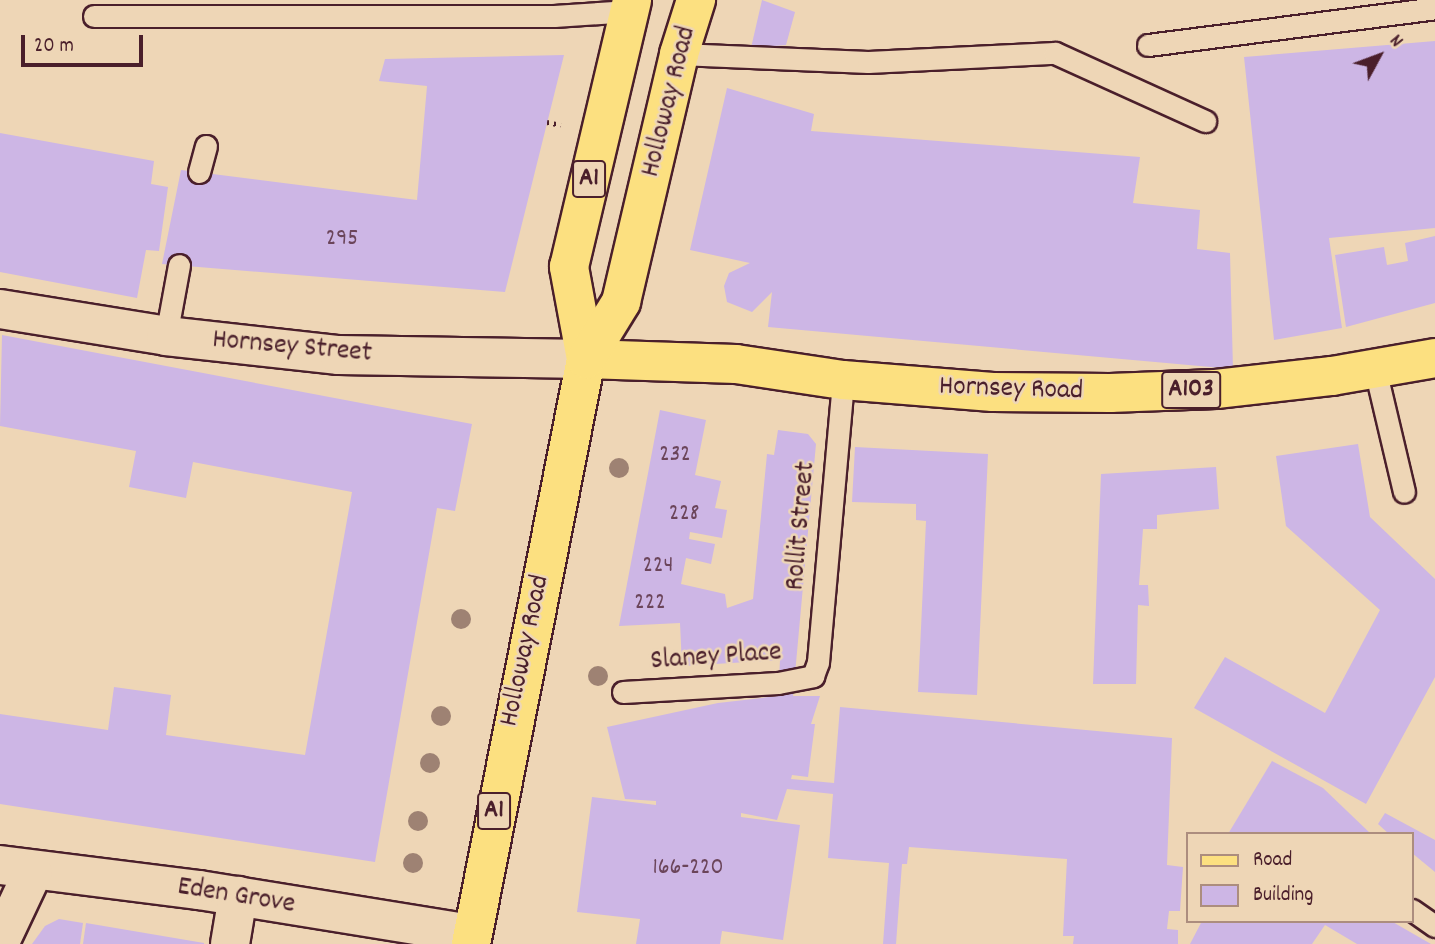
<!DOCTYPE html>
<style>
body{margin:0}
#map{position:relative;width:1435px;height:944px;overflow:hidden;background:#eed6b6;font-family:Dekko,sans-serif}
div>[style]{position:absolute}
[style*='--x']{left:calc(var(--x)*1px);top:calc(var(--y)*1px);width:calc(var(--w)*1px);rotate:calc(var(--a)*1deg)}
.building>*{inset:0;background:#cdb6e5}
.path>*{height:4.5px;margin-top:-2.25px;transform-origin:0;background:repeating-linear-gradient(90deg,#4a1f2b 0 2px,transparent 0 7px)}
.roads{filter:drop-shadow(2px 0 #4a1f2b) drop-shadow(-2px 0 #4a1f2b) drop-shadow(0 2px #4a1f2b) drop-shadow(0 -2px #4a1f2b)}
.service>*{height:21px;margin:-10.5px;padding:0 10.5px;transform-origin:10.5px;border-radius:10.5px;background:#eed6b6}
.minor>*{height:38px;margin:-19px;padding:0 19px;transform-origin:19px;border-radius:19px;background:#eed6b6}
.primary>*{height:38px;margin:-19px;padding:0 19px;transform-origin:19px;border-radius:19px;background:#fce080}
.trunk>*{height:38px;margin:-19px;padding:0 19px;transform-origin:19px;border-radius:19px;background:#fce080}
.trees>*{width:20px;height:20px;margin:-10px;border-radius:50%;background:#9e8273}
span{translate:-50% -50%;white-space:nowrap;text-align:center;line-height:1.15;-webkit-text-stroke:5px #eed6b6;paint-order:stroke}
.number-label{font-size:24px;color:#6b455a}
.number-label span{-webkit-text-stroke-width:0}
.shield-label span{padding:2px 5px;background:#eed6b6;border:2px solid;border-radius:5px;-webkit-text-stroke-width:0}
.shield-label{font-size:26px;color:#4a1f2b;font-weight:700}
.street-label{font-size:28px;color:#4a1f2b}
.legend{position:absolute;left:1186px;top:832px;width:228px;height:91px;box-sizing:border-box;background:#eed6b6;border:2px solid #ac8d7e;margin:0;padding:9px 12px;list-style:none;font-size:21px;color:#4a1f2b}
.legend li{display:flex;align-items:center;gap:14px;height:35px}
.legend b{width:35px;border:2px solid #ac8d7e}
.north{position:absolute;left:1344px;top:21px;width:70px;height:70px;-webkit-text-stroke:5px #eed6b6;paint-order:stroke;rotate:49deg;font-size:19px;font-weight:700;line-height:28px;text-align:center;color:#4a1f2b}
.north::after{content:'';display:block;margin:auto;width:24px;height:32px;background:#4a1f2b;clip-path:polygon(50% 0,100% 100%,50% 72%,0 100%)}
.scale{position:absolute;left:21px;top:35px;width:122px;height:32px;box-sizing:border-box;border:4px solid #4a1f2b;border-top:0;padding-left:9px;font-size:21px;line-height:24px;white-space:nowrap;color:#4a1f2b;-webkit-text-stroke:5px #eed6b6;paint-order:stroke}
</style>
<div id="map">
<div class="building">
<div style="clip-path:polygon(762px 0,795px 12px,786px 45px,751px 48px)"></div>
<div style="clip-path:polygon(1435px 41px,1435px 228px,1329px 238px,1342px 328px,1274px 340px,1244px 57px)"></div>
<div style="clip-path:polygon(564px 55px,505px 292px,162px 264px,181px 170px,417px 200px,427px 86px,379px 81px,385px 59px)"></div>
<div style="clip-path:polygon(727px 88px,814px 114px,811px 131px,1140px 157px,1133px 203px,1200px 210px,1197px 249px,1230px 253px,1233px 369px,768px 327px,772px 292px,752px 312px,727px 302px,724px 286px,729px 273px,750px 263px,690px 250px)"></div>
<div style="clip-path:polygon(0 133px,154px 161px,151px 184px,168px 187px,159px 251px,146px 250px,137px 298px,0 272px)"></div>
<div style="clip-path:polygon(1435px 236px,1435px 303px,1346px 327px,1335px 255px,1384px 247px,1387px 265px,1408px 261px,1405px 243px)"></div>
<div style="clip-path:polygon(2px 335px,472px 424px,455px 511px,437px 508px,375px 862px,0 804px,0 714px,108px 730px,114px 687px,171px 695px,166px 735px,305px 755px,352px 492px,193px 462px,186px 498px,129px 487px,136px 451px,0 426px)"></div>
<div style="clip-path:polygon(660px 410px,706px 420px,695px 475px,721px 481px,715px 508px,727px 510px,722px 538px,690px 532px,689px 539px,715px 544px,711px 564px,686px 558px,681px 584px,725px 594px,727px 608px,753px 599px,767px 454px,774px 455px,778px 430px,808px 434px,816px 444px,793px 696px,820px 696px,811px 724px,815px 724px,808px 777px,792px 775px,791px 779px,834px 783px,840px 707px,1172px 738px,1167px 865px,1183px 867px,1180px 911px,1169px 911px,1167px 929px,1178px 930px,1178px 944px,1073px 944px,1074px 936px,1063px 936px,1067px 859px,909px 847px,907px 864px,902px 864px,896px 944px,883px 944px,889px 863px,828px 858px,833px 794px,787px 789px,777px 820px,741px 813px,741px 817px,800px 825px,783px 940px,722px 931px,720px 944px,636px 944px,640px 919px,577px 912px,592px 797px,656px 805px,656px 801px,625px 799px,607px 727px,718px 703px,778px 696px,780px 660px,682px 666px,680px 623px,619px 626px)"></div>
<div style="clip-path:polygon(1358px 444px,1370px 517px,1435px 579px,1435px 677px,1366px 804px,1194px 708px,1225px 657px,1325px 713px,1380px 610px,1286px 526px,1276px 456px)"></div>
<div style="clip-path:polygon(855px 447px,988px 454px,977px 695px,918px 692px,926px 521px,916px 520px,916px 504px,852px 502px)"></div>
<div style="clip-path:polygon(1216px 467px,1219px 509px,1157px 515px,1157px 529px,1143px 529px,1139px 585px,1148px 585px,1149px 606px,1138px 605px,1136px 684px,1093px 684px,1101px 474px)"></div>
<div style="clip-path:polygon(1272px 761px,1323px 788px,1371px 834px,1228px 834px)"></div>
<div style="clip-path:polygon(1385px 813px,1435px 840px,1435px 872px,1412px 853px,1412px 834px,1389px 834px,1378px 824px)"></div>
<div style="clip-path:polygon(59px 919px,83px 923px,80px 944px,32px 944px,45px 926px)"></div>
<div style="clip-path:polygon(1202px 921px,1391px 921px,1431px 944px,1357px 944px,1325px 925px,1312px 944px,1190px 944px)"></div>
<div style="clip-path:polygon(86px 923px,204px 943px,204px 944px,83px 944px)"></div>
</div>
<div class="path">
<div style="--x:547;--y:122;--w:14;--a:12"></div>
</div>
<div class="roads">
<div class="service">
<div style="--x:94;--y:16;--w:460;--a:0"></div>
<div style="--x:554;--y:16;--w:76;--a:-3.8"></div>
<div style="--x:1148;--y:45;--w:289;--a:-7.3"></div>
<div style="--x:679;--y:54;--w:189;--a:2.4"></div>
<div style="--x:868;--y:62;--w:187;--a:-2.8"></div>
<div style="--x:1055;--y:53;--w:165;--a:24.4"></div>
<div style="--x:199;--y:172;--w:27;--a:-75"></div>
<div style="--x:166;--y:336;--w:72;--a:-79.6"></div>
<div style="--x:1375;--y:369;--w:126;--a:76.7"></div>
<div style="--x:623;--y:692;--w:155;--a:-3.3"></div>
<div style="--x:778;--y:683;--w:36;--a:-11"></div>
<div style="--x:813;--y:676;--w:15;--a:-70"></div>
<div style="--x:818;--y:662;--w:283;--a:-84.9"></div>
<div style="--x:1412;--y:910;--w:28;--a:35"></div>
</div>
<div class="minor">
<div style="--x:0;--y:309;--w:168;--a:9.2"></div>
<div style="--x:166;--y:336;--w:174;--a:6.3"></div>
<div style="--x:339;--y:355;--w:247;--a:0.9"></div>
<div style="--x:0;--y:865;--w:201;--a:7.2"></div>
<div style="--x:199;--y:890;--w:277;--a:9.2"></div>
<div style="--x:0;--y:942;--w:77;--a:-64.8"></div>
<div style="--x:230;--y:944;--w:49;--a:-80.5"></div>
</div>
<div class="primary">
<div style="--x:586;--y:359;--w:150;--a:1.9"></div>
<div style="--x:736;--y:364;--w:108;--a:8.5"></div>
<div style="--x:843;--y:380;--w:150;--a:4.6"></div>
<div style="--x:993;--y:392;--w:117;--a:0.5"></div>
<div style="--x:1110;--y:393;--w:106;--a:-2.2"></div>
<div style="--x:1216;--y:389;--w:117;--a:-6.4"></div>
<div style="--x:1332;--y:376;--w:105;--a:-9.9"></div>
</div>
<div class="trunk">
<div style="--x:586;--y:359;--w:94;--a:-100.5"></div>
<div style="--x:569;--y:267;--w:274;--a:-76.7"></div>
<div style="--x:471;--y:944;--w:596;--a:-78.88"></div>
<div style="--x:586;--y:359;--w:67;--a:-58.4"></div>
<div style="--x:621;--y:302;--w:255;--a:-76.8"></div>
<div style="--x:679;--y:54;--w:57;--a:-72.5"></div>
</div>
</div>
<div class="trees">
<div style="left:619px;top:468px"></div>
<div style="left:461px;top:619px"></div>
<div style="left:598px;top:676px"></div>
<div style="left:441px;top:716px"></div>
<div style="left:430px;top:763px"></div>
<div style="left:418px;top:821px"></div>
<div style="left:413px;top:863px"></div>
</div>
<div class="number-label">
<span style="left:342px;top:240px">295</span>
<span style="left:675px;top:456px">232</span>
<span style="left:684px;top:515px">228</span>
<span style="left:658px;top:567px">224</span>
<span style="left:650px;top:604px">222</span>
<span style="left:688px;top:869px">166-220</span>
</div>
<div class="shield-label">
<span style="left:589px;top:179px">A1</span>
<span style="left:1191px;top:390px">A103</span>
<span style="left:494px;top:811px">A1</span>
</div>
<div class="street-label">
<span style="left:670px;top:102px;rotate:-76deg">Holloway Road</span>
<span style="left:292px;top:348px;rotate:5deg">Hornsey Street</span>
<span style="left:1011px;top:390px;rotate:2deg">Hornsey Road</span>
<span style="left:802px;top:526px;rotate:-85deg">Rollit Street</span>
<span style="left:526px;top:651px;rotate:-78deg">Holloway Road</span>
<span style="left:716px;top:658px;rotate:-4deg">Slaney Place</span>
<span style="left:236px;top:897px;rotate:9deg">Eden Grove</span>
</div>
<ul class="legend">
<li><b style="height:9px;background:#fce080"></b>Road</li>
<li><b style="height:19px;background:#cdb6e5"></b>Building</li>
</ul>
<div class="north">N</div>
<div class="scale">20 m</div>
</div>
